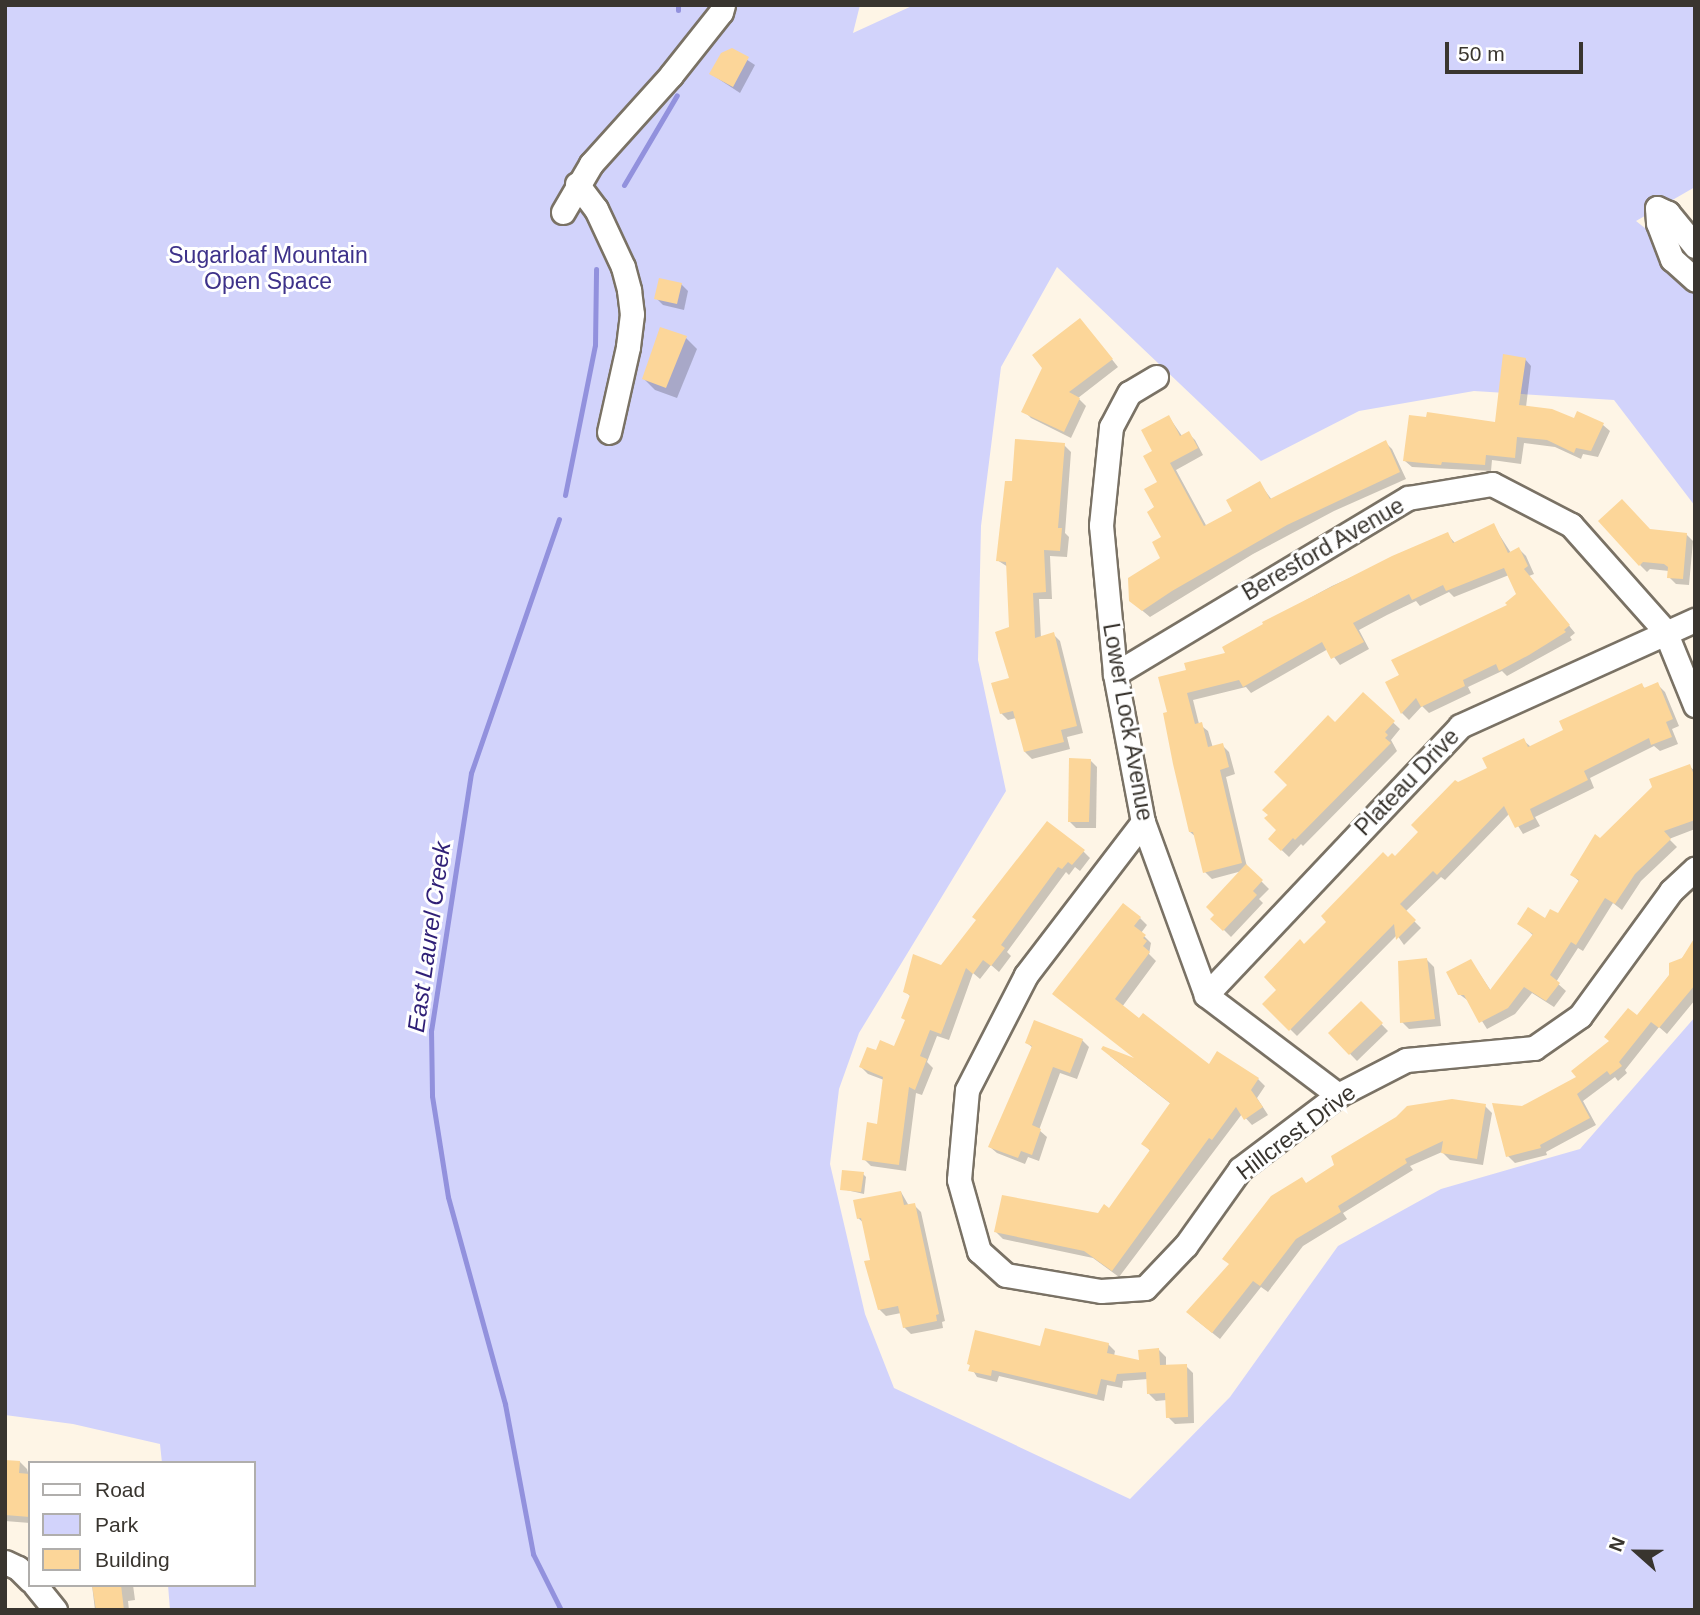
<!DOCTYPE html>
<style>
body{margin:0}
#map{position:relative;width:1700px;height:1615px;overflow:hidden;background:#fef5e6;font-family:Arial,sans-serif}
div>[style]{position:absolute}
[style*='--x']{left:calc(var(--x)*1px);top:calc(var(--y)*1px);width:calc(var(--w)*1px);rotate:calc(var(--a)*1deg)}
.green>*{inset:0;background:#d2d3fb}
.shadow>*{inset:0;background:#0003}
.stream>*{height:5px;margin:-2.5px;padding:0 2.5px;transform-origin:2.5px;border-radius:2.5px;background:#9291dd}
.building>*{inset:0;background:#fcd699}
.roads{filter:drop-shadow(2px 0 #7a7265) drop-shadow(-2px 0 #7a7265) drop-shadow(0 2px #7a7265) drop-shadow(0 -2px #7a7265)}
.minor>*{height:23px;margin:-11.5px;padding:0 11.5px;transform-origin:11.5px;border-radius:11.5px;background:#fff}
span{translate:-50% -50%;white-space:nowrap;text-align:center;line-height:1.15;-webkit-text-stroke:6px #fff;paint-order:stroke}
.park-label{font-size:23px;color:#3e328a}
.street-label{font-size:23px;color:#39352f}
.water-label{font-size:24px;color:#2f1f76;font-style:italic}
.frame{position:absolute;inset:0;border:7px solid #39352f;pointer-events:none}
.legend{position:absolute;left:28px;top:1461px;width:228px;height:126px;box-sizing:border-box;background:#fff;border:2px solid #b0aeac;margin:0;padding:9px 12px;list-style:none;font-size:21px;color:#39352f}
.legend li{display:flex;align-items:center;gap:14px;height:35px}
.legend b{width:35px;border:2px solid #b0aeac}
.north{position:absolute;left:1602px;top:1517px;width:70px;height:70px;-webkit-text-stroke:5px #fff;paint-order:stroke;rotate:291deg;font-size:19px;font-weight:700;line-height:28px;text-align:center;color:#39352f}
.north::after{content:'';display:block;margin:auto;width:24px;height:32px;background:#39352f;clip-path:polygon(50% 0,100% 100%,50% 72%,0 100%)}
.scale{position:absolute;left:1445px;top:42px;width:138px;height:32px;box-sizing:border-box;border:4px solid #39352f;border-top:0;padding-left:9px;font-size:21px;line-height:24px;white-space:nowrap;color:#39352f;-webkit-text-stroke:5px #fff;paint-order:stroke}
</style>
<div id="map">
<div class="green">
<div style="clip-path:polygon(5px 5px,860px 5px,853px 33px,914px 5px,1695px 5px,1695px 187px,1636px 221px,1695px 268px,1695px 506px,1614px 400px,1474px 391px,1359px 411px,1261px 461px,1057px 267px,1001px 367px,981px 526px,978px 660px,1006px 791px,859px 1033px,839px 1089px,830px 1164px,865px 1314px,894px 1388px,1130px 1499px,1230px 1397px,1338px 1246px,1441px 1189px,1580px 1149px,1695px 1017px,1695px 1610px,170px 1610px,168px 1585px,254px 1585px,254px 1463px,162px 1463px,160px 1444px,73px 1424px,5px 1415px)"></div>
</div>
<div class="shadow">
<div style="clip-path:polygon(732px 50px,755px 65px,740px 93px,711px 74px)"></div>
<div style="clip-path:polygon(681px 284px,688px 291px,684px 310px,663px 305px,656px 298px)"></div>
<div style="clip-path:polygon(1087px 328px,1118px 367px,1078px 398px,1086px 406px,1071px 438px,1031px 418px,1024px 411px)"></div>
<div style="clip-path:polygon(686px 338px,697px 349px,677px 398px,655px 390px,644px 379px)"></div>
<div style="clip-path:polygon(1525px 359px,1531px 366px,1526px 407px,1574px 421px,1578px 413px,1603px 425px,1610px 431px,1598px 457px,1583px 454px,1581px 459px,1555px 447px,1524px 443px,1521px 464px,1492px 460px,1491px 471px,1412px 467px,1405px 461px,1496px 424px)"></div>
<div style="clip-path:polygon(1169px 417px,1182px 436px,1188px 433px,1195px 440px,1203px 455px,1176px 470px,1207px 527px,1235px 512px,1260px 484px,1272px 500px,1385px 442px,1392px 449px,1406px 479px,1334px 511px,1253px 554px,1150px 617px,1138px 607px,1163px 558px,1164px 537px,1157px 508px)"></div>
<div style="clip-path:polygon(1064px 445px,1071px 452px,1065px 533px,1069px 537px,1067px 557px,1050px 556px,1052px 599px,1039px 599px,1041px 638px,1053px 634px,1060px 641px,1083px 733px,1067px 737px,1070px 749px,1032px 759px,1025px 752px,1016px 718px,1008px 720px,1001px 713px,1011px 680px,1011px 629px,1008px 567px,997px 560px,1013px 483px)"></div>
<div style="clip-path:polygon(1493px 525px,1511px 553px,1519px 549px,1526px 556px,1534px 574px,1529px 576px,1575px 633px,1570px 637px,1572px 640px,1507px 676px,1502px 671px,1468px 687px,1471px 693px,1429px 713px,1422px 706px,1409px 720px,1402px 713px,1387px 683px,1510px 606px,1519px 595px,1509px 575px,1454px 597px,1449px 592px,1420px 606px,1416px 601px,1387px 615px,1359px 630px,1369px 649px,1340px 665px,1328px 649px,1251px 693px,1246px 687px,1193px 700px,1199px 724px,1208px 731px,1213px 748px,1222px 745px,1229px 752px,1235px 774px,1226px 777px,1247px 867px,1269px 889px,1259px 899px,1263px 903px,1231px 937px,1213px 919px,1242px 871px,1212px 879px,1205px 872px,1196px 837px,1190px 832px,1169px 713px,1188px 671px,1227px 654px,1266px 625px,1264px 623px,1332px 586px,1447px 534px,1455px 543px)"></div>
<div style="clip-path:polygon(1650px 531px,1686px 534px,1693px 541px,1689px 585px,1676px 584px,1669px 577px,1669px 571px,1650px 569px,1647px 572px,1640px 565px)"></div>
<div style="clip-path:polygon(1641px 685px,1646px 689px,1658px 685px,1665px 692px,1679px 726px,1672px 729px,1678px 744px,1660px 751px,1654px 746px,1590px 778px,1594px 788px,1535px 817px,1540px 826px,1523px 834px,1510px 813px,1445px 880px,1441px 877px,1405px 912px,1421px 928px,1404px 945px,1397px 935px,1297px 1036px,1265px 1004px,1278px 990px,1304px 946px,1388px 859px,1395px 858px,1420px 832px,1457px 784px,1489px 769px,1523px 740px,1531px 747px,1565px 731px)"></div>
<div style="clip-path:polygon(1363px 694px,1400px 729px,1391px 740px,1397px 751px,1303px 846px,1301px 844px,1289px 857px,1270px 839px,1279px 830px,1289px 785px,1335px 724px)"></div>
<div style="clip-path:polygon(1090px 760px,1097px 767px,1096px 828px,1076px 828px,1069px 821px)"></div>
<div style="clip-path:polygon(1689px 766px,1695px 771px,1695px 829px,1669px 839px,1677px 847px,1641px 881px,1622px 910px,1613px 903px,1583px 951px,1578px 948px,1556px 982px,1566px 991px,1554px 1007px,1532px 993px,1515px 1014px,1487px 1029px,1470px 1002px,1459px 994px,1471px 961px,1491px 991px,1534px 936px,1520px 924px,1558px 916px,1580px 882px,1572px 875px,1600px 840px)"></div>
<div style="clip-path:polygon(1083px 851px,1090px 858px,1080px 871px,1075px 867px,1069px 875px,1066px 872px,1007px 952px,1011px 956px,999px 972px,991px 965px,980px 979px,973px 973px,949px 1040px,937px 1036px,927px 1062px,933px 1068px,922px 1095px,916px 1093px,906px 1171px,871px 1166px,864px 1159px,879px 1126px,884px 1080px,868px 1074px,861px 1067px,877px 1053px,895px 1048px,906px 1021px,911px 997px,905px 991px,941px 968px,978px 921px,974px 917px)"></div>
<div style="clip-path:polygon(1140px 918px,1147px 925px,1141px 933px,1151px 943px,1149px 954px,1156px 961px,1122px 1007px,1209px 1067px,1258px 1079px,1265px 1086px,1257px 1098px,1268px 1115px,1252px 1125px,1242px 1114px,1119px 1277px,1093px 1258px,1003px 1239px,996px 1232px,1099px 1215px,1109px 1210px,1151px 1152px,1143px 1143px,1171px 1104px,1110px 1056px,1138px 1060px,1062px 1001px)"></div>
<div style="clip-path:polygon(1695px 941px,1695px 1000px,1667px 1034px,1659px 1027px,1625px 1070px,1627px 1073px,1618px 1081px,1615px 1077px,1583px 1101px,1596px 1125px,1546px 1152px,1547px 1155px,1515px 1163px,1508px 1156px,1522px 1107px,1578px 1077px,1637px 1018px)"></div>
<div style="clip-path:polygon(1427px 960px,1434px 967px,1441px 1026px,1409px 1029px,1402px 1022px)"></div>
<div style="clip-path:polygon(1361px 1003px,1388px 1031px,1357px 1061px,1330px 1033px)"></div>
<div style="clip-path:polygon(1082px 1040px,1089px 1047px,1077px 1079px,1060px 1073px,1039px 1130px,1047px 1137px,1039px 1161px,1028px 1157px,1025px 1164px,997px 1153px,990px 1147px,1033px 1048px,1027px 1043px)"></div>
<div style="clip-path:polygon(1485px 1106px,1492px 1113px,1483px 1165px,1450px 1160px,1442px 1152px,1410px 1166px,1413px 1170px,1343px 1213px,1347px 1219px,1303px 1246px,1268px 1292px,1261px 1287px,1220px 1339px,1195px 1319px,1307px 1185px)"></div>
<div style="clip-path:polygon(863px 1174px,866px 1177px,864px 1194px,842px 1189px)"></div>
<div style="clip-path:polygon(901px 1192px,909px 1206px,914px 1205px,921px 1212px,945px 1321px,942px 1322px,943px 1328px,911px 1334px,904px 1327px,901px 1313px,886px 1316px,879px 1309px,865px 1224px,858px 1218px)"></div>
<div style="clip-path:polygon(1108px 1344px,1115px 1351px,1114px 1356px,1141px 1362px,1159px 1350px,1166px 1357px,1166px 1367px,1186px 1366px,1193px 1373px,1194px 1423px,1175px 1424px,1168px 1417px,1167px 1400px,1156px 1401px,1149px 1394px,1148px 1379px,1123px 1381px,1122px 1388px,1107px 1385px,1104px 1401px,999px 1376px,997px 1382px,977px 1377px,969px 1364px,1042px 1348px)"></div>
<div style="clip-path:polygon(5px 1461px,20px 1462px,27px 1469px,30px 1480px,30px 1523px,5px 1521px)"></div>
<div style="clip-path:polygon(83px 1585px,133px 1585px,135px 1600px,128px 1601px,129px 1610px,95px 1610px,92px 1585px)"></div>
</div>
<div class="stream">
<div style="--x:678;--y:5;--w:5;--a:90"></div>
<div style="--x:624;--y:185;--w:104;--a:-59.5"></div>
<div style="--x:565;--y:495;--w:153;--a:-78.7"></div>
<div style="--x:595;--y:345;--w:76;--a:-89.2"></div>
<div style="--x:559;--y:519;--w:269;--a:109.1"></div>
<div style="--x:471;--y:773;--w:260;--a:98.8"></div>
<div style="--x:431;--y:1030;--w:66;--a:89.1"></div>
<div style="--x:432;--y:1096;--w:102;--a:81"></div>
<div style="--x:448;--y:1197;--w:215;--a:74.6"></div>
<div style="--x:505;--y:1404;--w:153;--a:79.4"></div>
<div style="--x:533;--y:1554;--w:63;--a:63.4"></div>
</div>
<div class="building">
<div style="clip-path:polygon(732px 48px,749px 57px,733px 87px,709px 74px,721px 53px)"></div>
<div style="clip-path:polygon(659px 278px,682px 283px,677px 304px,654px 299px)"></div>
<div style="clip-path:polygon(1080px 318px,1113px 359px,1069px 392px,1080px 398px,1064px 432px,1021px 412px,1042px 368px,1032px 355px)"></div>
<div style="clip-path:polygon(660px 327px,687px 336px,666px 388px,642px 379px)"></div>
<div style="clip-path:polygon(1503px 354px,1526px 358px,1519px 405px,1552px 409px,1574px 418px,1577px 411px,1604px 423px,1591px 451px,1576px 448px,1574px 453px,1547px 440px,1517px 437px,1515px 458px,1486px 455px,1485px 465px,1442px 462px,1441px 465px,1403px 461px,1409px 415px,1426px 417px,1427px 412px,1495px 422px)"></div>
<div style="clip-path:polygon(1169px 415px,1180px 436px,1189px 431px,1198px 448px,1170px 463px,1204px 526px,1232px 511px,1226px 500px,1260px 481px,1270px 499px,1386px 440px,1400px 472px,1287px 525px,1172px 591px,1142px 611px,1129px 601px,1128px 578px,1160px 558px,1152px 542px,1161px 537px,1147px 512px,1154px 507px,1144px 489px,1157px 482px,1143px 456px,1152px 451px,1141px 430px)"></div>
<div style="clip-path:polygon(1015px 439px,1065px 443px,1058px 528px,1062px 528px,1060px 551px,1044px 550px,1046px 592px,1033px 593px,1035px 638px,1054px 632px,1077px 726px,1061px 730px,1064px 742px,1024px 752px,1013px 711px,1000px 714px,991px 683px,1009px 678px,995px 632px,1009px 627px,1006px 562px,996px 561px,1005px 481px,1012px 481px)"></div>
<div style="clip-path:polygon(1622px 499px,1650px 529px,1687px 533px,1683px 579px,1667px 578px,1668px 567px,1664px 564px,1643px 562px,1639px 566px,1598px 521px)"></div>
<div style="clip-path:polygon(1494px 523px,1508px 553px,1519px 547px,1528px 566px,1524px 569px,1570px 625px,1564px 630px,1566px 632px,1529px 655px,1499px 671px,1496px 664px,1463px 680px,1465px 686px,1421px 707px,1416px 698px,1401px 714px,1385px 682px,1399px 675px,1391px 660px,1507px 605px,1505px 603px,1516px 594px,1504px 568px,1446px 591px,1443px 585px,1412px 600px,1409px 594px,1380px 609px,1353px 623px,1364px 642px,1331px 659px,1322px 642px,1243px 687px,1239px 680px,1187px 693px,1195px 724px,1202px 722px,1208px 747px,1223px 743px,1229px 767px,1220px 770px,1242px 863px,1203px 873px,1193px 832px,1189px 832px,1173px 764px,1163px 713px,1167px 712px,1158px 677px,1186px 670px,1184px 663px,1225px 653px,1222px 647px,1263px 624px,1262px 622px,1392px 556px,1448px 532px,1453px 543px)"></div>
<div style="clip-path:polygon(1658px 682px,1673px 719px,1666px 722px,1672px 737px,1651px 745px,1649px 738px,1584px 771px,1588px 780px,1530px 809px,1534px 819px,1515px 828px,1504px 806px,1437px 875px,1433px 871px,1400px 904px,1416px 920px,1396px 940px,1394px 924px,1289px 1031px,1262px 1004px,1276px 990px,1264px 977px,1300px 939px,1304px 944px,1326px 922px,1321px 916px,1383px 852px,1388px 857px,1392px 853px,1395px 856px,1418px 832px,1411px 825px,1455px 780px,1458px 782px,1487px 768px,1482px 758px,1524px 738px,1528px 747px,1563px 730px,1559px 721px,1642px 683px,1644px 688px)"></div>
<div style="clip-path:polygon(1363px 692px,1395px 721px,1385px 732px,1388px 735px,1385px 738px,1391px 743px,1295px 840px,1293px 838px,1281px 851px,1268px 839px,1276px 830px,1264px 818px,1268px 815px,1262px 810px,1287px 785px,1274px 772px,1328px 715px,1335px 722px)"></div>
<div style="clip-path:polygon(1069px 758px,1091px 759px,1089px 822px,1068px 822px)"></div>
<div style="clip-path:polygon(1690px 764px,1695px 778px,1695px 820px,1664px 831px,1671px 839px,1635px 874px,1615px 904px,1605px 898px,1576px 945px,1571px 942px,1550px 975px,1560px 983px,1546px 1001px,1524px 987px,1508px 1008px,1479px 1023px,1464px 995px,1458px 995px,1446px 972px,1471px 959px,1490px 990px,1533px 934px,1517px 924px,1528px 907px,1545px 918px,1550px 909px,1558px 913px,1579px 880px,1570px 875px,1595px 834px,1600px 838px,1652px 787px,1649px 779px)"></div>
<div style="clip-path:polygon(1047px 821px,1085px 850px,1072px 865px,1068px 862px,1062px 869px,1058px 867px,1001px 945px,1005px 948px,991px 966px,983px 960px,973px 974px,966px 968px,941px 1034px,930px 1030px,920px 1056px,927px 1059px,915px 1090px,909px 1087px,899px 1165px,862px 1160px,867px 1122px,877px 1124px,883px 1077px,859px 1067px,867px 1047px,876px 1050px,880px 1040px,894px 1046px,905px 1020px,901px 1018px,910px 995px,903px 992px,913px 954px,941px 965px,976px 920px,972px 917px)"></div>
<div style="clip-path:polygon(1246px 864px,1263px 880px,1253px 891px,1257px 895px,1223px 931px,1210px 919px,1214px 915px,1206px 907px)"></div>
<div style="clip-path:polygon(1123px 903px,1141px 917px,1134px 926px,1146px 935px,1143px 938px,1147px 941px,1143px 946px,1150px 952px,1115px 999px,1139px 1018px,1143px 1013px,1209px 1064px,1217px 1051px,1259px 1078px,1251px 1090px,1263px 1107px,1244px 1120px,1236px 1107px,1212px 1140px,1209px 1138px,1112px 1271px,1084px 1251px,994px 1232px,1002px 1195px,1098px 1213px,1104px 1204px,1109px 1208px,1150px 1150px,1141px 1144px,1170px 1103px,1101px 1049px,1103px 1046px,1134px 1058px,1052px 994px)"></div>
<div style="clip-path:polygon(1695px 937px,1695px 985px,1659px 1028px,1651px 1022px,1619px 1062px,1622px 1066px,1610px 1075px,1607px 1071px,1577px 1094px,1590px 1118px,1540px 1145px,1541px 1148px,1506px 1157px,1492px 1103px,1522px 1106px,1576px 1077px,1571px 1071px,1609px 1041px,1604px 1037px,1628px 1008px,1637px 1015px,1669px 975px,1669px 963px,1682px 958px)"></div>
<div style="clip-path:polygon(1427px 958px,1435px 1019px,1400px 1023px,1398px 961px)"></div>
<div style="clip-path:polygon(1361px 1001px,1383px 1023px,1349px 1055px,1328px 1033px)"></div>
<div style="clip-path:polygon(1034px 1020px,1083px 1039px,1070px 1073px,1053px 1067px,1032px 1125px,1041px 1129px,1032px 1155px,1021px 1151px,1018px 1158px,988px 1147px,1032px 1046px,1025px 1043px)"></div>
<div style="clip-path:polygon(1452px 1099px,1486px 1104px,1477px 1159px,1441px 1153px,1443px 1141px,1405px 1159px,1407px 1163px,1338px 1206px,1341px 1212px,1296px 1239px,1260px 1286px,1253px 1281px,1212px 1333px,1186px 1312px,1229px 1264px,1222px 1259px,1271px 1196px,1302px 1177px,1306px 1183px,1334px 1165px,1331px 1156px,1396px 1117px,1407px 1106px)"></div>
<div style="clip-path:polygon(842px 1170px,864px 1172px,861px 1192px,840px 1190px)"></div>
<div style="clip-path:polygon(901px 1191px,904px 1205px,915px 1203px,939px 1314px,936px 1315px,937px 1321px,903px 1328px,898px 1306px,878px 1310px,864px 1261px,870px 1260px,861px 1218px,857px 1219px,853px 1200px)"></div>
<div style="clip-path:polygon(1045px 1328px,1109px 1343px,1107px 1353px,1139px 1360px,1138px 1350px,1159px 1348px,1160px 1365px,1187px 1364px,1188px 1417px,1166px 1418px,1165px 1393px,1147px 1394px,1146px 1372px,1117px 1374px,1115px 1382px,1101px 1379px,1097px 1395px,992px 1370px,991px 1376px,968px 1371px,970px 1365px,967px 1364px,975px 1330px,1040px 1346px)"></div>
<div style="clip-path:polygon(5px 1460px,20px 1461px,19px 1473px,30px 1474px,30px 1517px,5px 1515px)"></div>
<div style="clip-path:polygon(92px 1585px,121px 1585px,124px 1610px,96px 1610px)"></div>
</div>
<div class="roads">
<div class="minor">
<div style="--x:577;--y:184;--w:31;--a:53"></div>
<div style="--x:596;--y:209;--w:64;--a:65"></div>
<div style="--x:623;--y:267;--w:24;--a:75"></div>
<div style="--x:629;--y:290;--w:24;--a:83"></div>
<div style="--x:632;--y:314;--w:33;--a:97"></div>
<div style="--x:628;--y:347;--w:87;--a:102.6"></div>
<div style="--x:563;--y:212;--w:56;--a:-59.7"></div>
<div style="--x:591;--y:164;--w:120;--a:-48"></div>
<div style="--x:671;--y:75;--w:80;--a:-51.6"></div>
<div style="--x:721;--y:12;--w:7;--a:-74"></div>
<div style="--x:1695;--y:246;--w:43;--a:-129.3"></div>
<div style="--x:1668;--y:213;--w:12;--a:-156"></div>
<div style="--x:1657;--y:208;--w:15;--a:86"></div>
<div style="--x:1658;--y:223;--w:39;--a:69"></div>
<div style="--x:1672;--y:259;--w:31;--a:42"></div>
<div style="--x:1156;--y:377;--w:31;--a:149"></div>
<div style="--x:1129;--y:393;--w:38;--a:118"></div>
<div style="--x:1111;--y:427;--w:99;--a:95.8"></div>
<div style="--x:1101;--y:525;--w:150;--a:84.6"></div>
<div style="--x:1115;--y:674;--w:151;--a:79.3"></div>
<div style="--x:1143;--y:822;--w:184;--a:70"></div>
<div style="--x:1206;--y:995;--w:166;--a:37.1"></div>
<div style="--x:1115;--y:674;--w:342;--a:-31"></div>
<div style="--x:1408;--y:498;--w:85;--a:-9.5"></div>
<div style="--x:1492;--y:484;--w:89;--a:27.4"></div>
<div style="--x:1571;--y:525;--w:142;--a:48.4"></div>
<div style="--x:1665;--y:631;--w:80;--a:67.9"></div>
<div style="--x:1143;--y:822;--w:193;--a:127.4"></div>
<div style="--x:1026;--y:975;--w:129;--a:117.2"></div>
<div style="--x:967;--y:1090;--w:90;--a:95.1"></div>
<div style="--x:959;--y:1180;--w:74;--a:74.3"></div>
<div style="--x:979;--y:1251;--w:36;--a:42"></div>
<div style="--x:1006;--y:1275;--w:96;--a:9.6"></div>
<div style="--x:1101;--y:1291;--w:44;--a:-3.9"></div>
<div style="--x:1145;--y:1288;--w:59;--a:-46.4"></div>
<div style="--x:1186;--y:1245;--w:93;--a:-54.6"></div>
<div style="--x:1240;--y:1169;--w:123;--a:-37.1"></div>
<div style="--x:1338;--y:1095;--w:76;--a:-27.2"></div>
<div style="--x:1406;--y:1060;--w:129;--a:-5.4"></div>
<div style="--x:1534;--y:1048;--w:56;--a:-34.8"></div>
<div style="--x:1580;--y:1016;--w:155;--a:-53.9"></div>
<div style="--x:1671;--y:891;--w:33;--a:-43"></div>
<div style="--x:1206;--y:995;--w:370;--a:-46.6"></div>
<div style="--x:1460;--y:726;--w:258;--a:-24.3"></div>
<div style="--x:5;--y:1562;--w:14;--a:25"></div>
<div style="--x:18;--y:1568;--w:17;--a:45"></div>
<div style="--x:35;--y:1585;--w:32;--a:51"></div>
</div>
</div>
<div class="park-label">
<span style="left:268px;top:268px">Sugarloaf Mountain<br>Open Space</span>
</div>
<div class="street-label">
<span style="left:1323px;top:549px;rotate:-30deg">Beresford Avenue</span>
<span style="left:1128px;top:722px;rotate:80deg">Lower Lock Avenue</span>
<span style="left:1407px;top:782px;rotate:-46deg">Plateau Drive</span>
<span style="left:1296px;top:1132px;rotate:-37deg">Hillcrest Drive</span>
</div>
<div class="water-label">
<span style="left:429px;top:937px;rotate:-82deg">East Laurel Creek</span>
</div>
<div class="frame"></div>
<ul class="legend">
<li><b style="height:9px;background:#fff"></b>Road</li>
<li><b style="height:19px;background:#d2d3fb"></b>Park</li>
<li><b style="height:19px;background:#fcd699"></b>Building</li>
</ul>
<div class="north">N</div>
<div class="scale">50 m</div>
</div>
